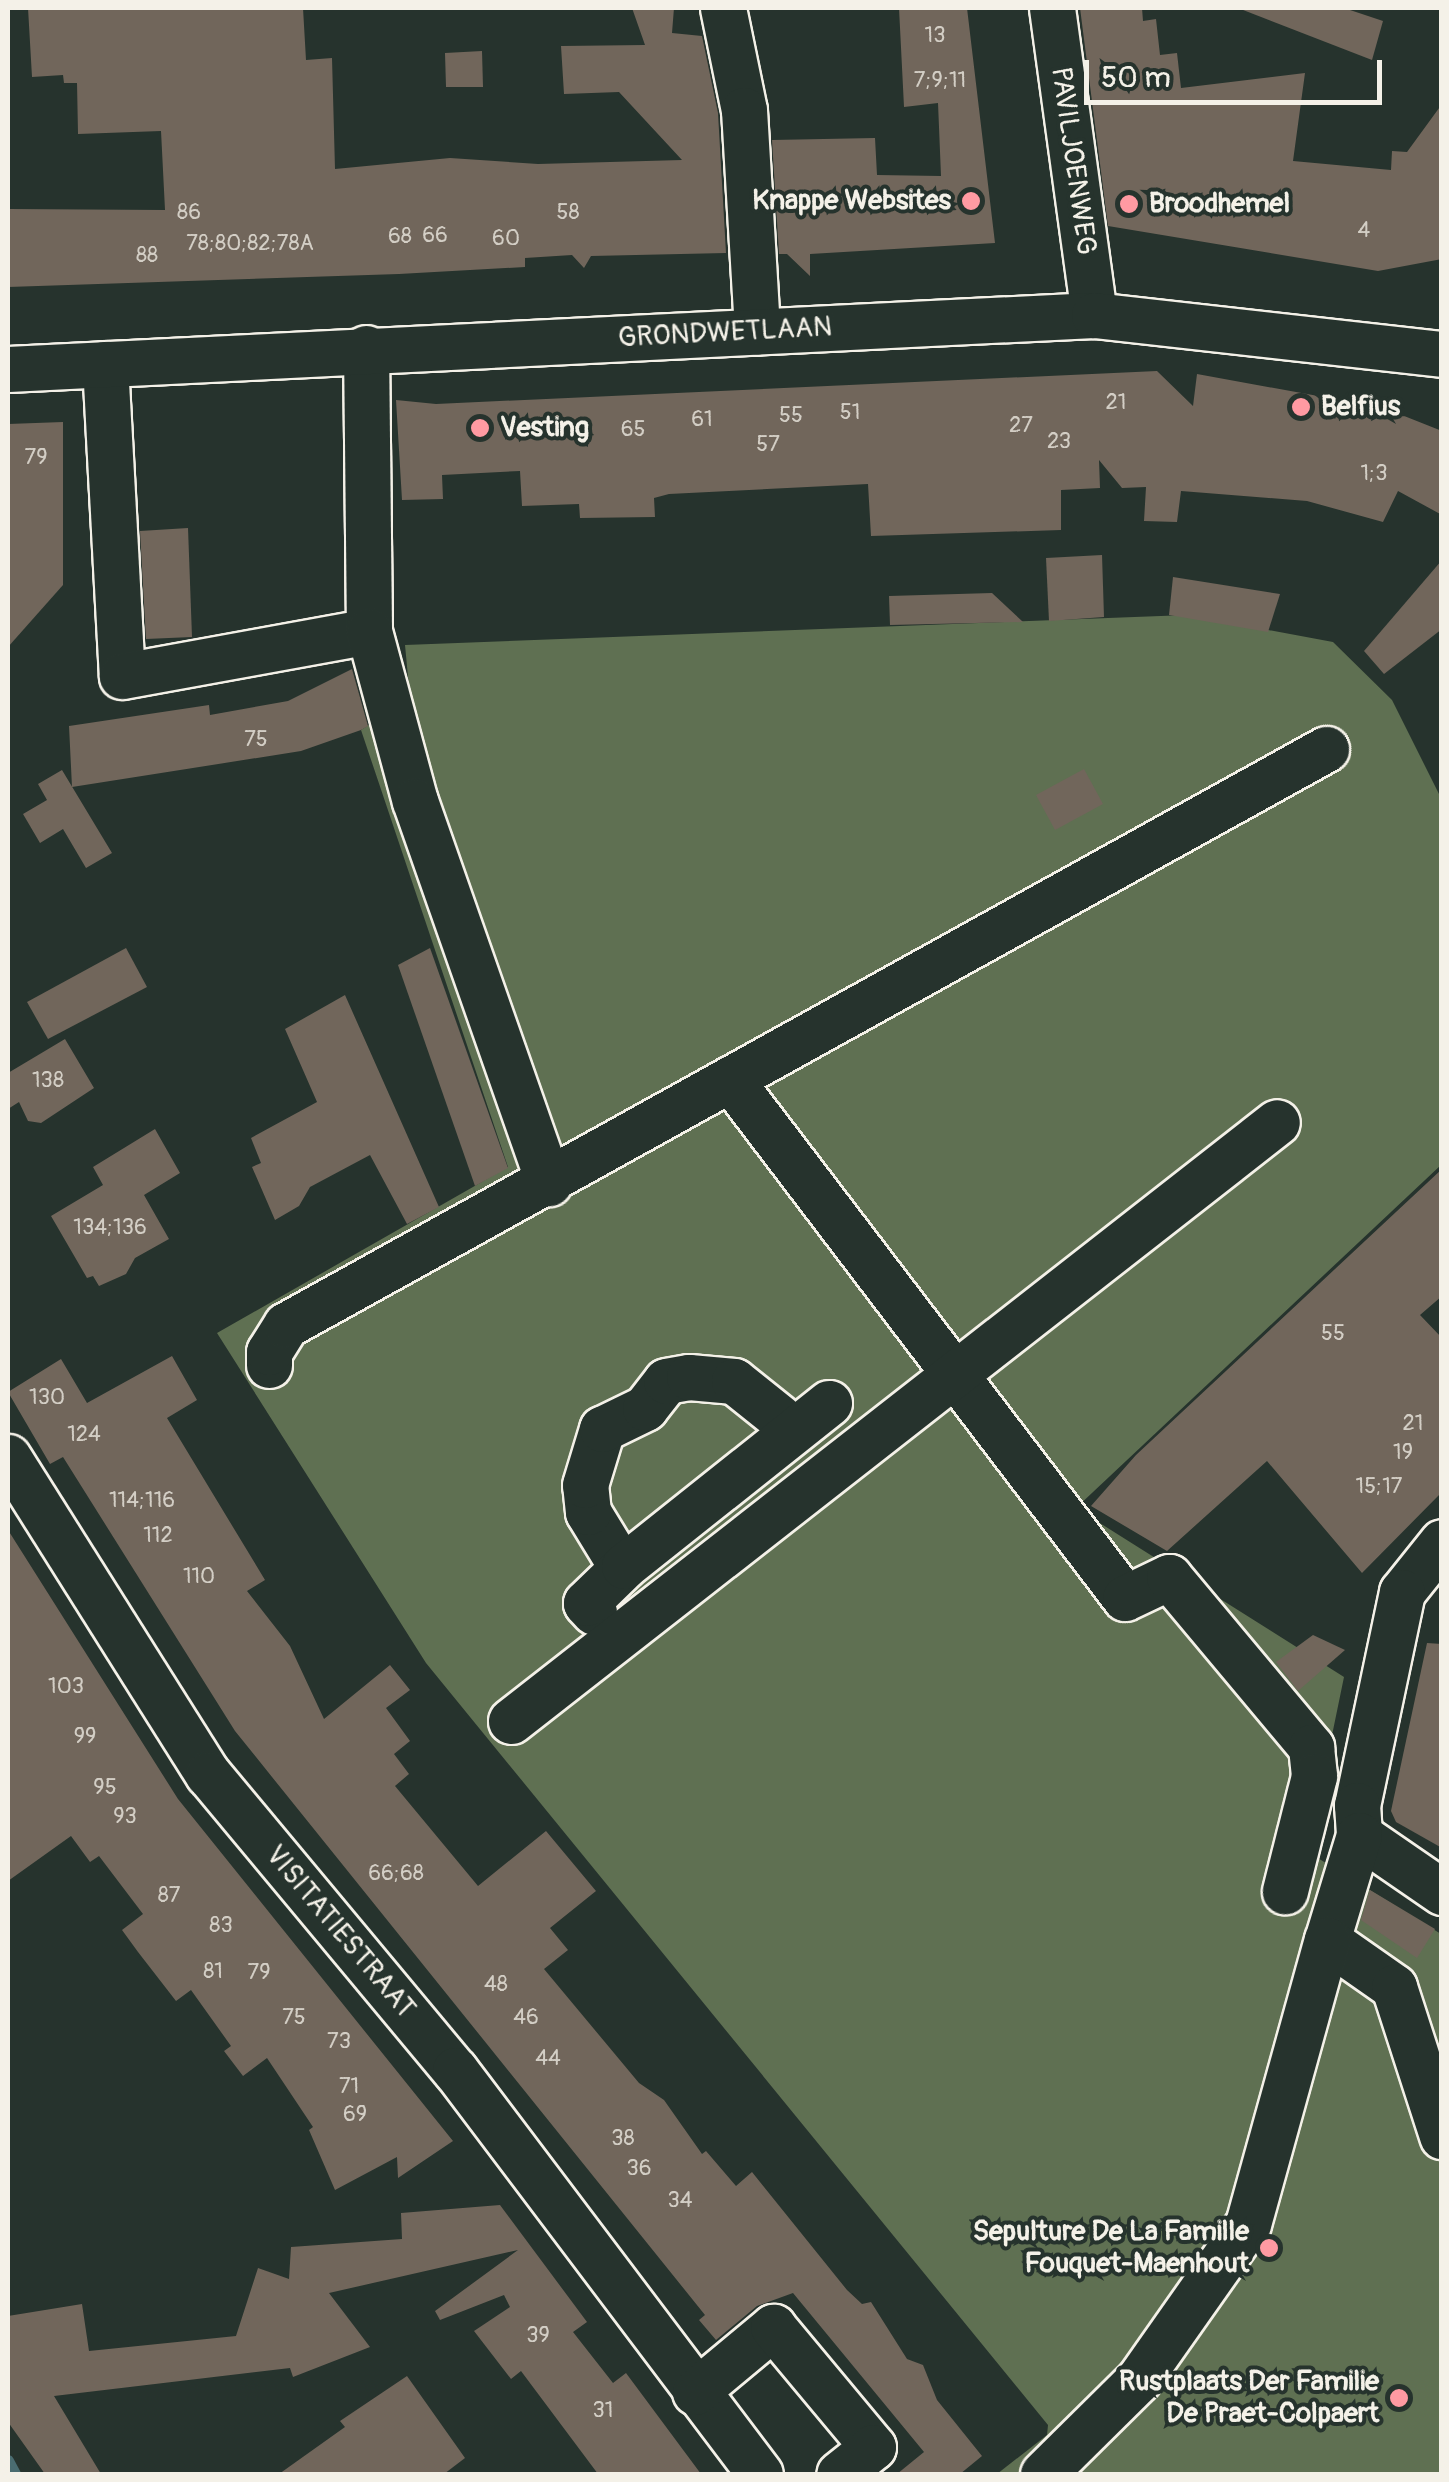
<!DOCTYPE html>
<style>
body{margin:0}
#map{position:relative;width:1449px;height:2482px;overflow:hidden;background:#26332d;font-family:Pangolin,sans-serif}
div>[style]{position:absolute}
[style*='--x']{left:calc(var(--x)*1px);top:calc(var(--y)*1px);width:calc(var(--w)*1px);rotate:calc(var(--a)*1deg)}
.green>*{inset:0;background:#5f7052}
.stream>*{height:12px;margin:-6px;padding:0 6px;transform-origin:6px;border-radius:6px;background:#4a6c70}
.building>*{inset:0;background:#71665b}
.roads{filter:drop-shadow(2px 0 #f4f1e8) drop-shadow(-2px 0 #f4f1e8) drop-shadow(0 2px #f4f1e8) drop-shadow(0 -2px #f4f1e8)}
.minor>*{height:45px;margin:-22.5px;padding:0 22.5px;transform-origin:22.5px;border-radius:22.5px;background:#26332d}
.dots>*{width:28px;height:28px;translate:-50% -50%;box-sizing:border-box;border:5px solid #26332d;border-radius:50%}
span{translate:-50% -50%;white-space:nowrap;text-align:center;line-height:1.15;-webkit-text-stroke:8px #26332d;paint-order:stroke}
.number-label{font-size:22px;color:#d3cec5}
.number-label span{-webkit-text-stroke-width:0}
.street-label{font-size:28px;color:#f4f1e8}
.poi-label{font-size:28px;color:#f4f1e8;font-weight:700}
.right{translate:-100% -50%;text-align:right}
.left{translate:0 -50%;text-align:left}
.frame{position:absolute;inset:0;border:10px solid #f4f1e8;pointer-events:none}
.scale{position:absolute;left:1084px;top:60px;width:298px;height:45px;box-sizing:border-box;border:5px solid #f4f1e8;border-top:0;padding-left:12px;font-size:30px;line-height:35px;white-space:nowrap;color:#f4f1e8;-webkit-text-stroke:8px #26332d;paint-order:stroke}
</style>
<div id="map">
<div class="green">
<div style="clip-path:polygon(1187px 615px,1333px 642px,1392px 700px,1441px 798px,1441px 1165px,1076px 1508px,1344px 1677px,1308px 1852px,1441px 1934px,1441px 2474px,997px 2474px,1047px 2435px,1048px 2425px,426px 1663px,217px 1333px,508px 1167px,361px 730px,410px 698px,405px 645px)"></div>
</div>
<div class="stream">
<div style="--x:8;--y:2461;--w:15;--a:62"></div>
</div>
<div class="building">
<div style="clip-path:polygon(28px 8px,303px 8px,306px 60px,332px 58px,335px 169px,450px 158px,538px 164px,682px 160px,619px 92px,564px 94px,561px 46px,645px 45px,632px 8px,674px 8px,672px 33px,702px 36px,718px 113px,726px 253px,591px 256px,584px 268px,572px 255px,525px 258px,525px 267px,399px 274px,8px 287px,8px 209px,165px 210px,161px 131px,78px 134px,77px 83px,64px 83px,63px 75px,32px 77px)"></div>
<div style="clip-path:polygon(899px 8px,967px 8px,995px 243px,810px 254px,810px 276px,787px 254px,779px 254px,772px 140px,875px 138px,877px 175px,941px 176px,938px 103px,904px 107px)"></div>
<div style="clip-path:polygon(1080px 8px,1142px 8px,1143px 21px,1156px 19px,1160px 55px,1177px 53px,1181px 88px,1305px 73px,1293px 161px,1391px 170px,1392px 151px,1407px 152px,1442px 104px,1442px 259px,1378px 271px,1108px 226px)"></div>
<div style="clip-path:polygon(1238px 8px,1344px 8px,1383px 21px,1372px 60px)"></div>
<div style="clip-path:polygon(482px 51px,483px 87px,446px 87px,445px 53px)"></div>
<div style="clip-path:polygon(1157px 371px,1193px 406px,1197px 374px,1384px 408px,1442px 431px,1442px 515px,1398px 491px,1383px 522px,1307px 501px,1181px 491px,1177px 522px,1144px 521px,1146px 487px,1122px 488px,1099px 460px,1100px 488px,1061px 490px,1061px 530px,871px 536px,868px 484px,669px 494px,654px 498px,655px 517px,580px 518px,579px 504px,522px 506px,520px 471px,442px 475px,443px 499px,402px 500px,396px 400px,436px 404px)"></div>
<div style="clip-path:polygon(63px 422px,63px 585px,8px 647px,8px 424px)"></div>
<div style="clip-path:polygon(188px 528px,192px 637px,146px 639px,140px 531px)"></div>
<div style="clip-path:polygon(1102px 555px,1104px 617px,1049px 621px,1046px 558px)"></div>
<div style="clip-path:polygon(1442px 560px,1442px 629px,1384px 674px,1364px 651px)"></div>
<div style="clip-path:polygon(1173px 577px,1280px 594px,1268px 632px,1169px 615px)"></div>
<div style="clip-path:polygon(992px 593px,1023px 622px,890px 625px,889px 596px)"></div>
<div style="clip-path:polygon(352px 669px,368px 726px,361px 730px,301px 751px,72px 787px,69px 726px,209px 705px,210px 715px,288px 701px)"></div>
<div style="clip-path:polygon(1084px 769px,1103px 804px,1055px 830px,1036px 795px)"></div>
<div style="clip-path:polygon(62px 770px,112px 853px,86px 868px,63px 829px,40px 843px,23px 814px,47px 800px,38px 784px)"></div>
<div style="clip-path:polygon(126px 948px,147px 987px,48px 1039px,27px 1002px)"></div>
<div style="clip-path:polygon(430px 948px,508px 1168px,475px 1186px,398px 965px)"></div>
<div style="clip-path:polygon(345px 995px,439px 1207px,407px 1224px,370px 1155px,310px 1187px,299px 1206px,275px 1220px,252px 1167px,261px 1163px,251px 1138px,317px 1102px,285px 1029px)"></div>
<div style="clip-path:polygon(65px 1039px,94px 1088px,41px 1123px,28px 1121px,19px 1102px,8px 1109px,8px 1073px)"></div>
<div style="clip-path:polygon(155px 1129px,180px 1173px,144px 1195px,169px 1239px,135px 1258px,126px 1274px,99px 1286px,93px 1276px,87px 1278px,51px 1216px,103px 1185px,93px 1167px)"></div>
<div style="clip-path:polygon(1442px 1169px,1442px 1296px,1420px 1315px,1442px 1338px,1442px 1492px,1362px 1573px,1267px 1461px,1167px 1551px,1091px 1506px,1136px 1455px)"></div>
<div style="clip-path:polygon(172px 1356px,197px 1400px,167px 1418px,265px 1580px,247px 1591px,290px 1646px,324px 1719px,390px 1665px,410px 1690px,386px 1708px,410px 1741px,394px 1754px,409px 1774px,395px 1786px,478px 1886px,546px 1831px,596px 1891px,550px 1928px,568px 1950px,544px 1969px,639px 2083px,664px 2100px,702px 2154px,706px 2151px,736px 2186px,752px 2172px,847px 2290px,862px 2304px,871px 2302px,907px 2359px,923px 2365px,937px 2400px,982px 2456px,960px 2474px,897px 2474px,924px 2452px,793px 2293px,757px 2306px,716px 2340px,699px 2320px,705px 2315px,235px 1731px,63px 1457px,50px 1464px,8px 1392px,61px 1359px,87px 1403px)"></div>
<div style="clip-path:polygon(8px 1530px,178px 1799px,453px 2141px,398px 2178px,397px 2157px,335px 2190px,309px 2130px,313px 2127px,267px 2058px,243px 2076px,224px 2051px,231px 2046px,191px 1990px,176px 2001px,138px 1952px,122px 1930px,143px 1914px,99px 1856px,90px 1862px,71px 1836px,8px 1881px)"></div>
<div style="clip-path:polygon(1313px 1635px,1345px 1650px,1298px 1691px,1276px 1662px)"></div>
<div style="clip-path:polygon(1427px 1643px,1442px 1644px,1442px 1848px,1396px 1822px,1391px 1811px)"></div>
<div style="clip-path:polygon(1370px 1890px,1435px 1929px,1417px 1958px,1361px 1920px)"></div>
<div style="clip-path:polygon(500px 2205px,587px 2322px,573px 2332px,613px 2383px,626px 2373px,701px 2474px,598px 2474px,521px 2371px,511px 2379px,474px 2331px,510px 2307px,504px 2295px,440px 2320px,435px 2311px,518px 2250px,329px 2293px,370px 2347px,293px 2377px,290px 2368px,54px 2396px,101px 2474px,45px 2474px,8px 2422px,8px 2316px,82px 2304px,89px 2351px,236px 2336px,258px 2268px,289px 2279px,291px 2247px,402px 2239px,401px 2213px)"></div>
<div style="clip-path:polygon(407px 2376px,465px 2458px,444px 2474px,279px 2474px,345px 2427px,340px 2421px)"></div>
</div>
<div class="roads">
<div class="minor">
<div style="--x:723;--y:8;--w:104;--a:78.4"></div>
<div style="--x:744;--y:110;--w:222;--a:86.6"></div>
<div style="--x:1052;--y:8;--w:310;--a:82.2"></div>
<div style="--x:105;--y:364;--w:312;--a:86.9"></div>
<div style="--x:122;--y:676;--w:251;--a:-10.3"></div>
<div style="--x:369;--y:631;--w:283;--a:-90.6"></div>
<div style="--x:8;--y:369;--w:1087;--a:-2.85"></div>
<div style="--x:1094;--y:315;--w:350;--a:6.4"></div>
<div style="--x:369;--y:631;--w:176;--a:74.9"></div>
<div style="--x:415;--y:801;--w:405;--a:70.7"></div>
<div style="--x:730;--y:1079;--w:652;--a:52.73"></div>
<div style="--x:1125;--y:1598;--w:49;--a:-25.5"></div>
<div style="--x:1169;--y:1577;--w:222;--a:50.1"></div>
<div style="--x:1311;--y:1747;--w:29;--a:84"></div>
<div style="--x:1314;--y:1776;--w:119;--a:104.2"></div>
<div style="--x:269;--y:1365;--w:13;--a:-90"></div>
<div style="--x:269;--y:1352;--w:32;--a:-58"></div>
<div style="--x:286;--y:1325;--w:1189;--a:-28.98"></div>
<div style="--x:8;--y:1457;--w:375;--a:57.8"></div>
<div style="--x:208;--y:1774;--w:386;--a:50.2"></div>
<div style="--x:455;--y:2070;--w:506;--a:52.95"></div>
<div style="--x:1442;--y:1542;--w:64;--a:128.7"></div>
<div style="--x:1402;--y:1592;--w:218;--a:101.9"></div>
<div style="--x:1357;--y:1805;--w:30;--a:86"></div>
<div style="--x:1359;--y:1835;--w:101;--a:34.5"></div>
<div style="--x:613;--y:1553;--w:48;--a:-121.4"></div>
<div style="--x:588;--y:1512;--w:27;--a:-96"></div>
<div style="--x:585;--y:1485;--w:59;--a:-73.1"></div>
<div style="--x:602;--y:1429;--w:48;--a:-26"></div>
<div style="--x:645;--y:1408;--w:34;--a:-52"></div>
<div style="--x:666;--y:1381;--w:23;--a:-10"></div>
<div style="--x:689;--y:1377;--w:45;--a:5.1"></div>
<div style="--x:734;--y:1381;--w:58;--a:38.7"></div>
<div style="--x:594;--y:1612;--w:12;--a:-132"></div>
<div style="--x:586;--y:1603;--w:53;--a:-44.2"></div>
<div style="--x:624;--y:1566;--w:262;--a:-38.5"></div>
<div style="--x:511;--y:1721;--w:972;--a:-38.02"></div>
<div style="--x:1359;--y:1835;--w:110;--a:106.9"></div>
<div style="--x:1327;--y:1940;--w:82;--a:35"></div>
<div style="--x:1394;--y:1987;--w:157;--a:72.1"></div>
<div style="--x:695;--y:2392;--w:102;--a:-39.8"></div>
<div style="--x:773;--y:2327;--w:156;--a:50.2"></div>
<div style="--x:873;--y:2447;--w:43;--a:141.5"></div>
<div style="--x:1043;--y:2474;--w:135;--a:-44.7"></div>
<div style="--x:1139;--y:2379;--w:189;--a:-54.9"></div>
<div style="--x:1248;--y:2224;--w:295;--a:-74.5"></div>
</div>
</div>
<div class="dots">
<div style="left:971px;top:201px;background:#ff9aa2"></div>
<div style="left:1129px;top:204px;background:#ff9aa2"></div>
<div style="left:1301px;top:407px;background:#ff9aa2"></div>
<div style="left:480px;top:428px;background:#ff9aa2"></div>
<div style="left:1269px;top:2248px;background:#ff9aa2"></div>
<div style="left:1399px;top:2398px;background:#ff9aa2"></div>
</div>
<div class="number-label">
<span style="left:935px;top:36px">13</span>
<span style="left:940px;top:81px">7;9;11</span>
<span style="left:189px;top:213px">86</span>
<span style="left:568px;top:213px">58</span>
<span style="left:1364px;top:231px">4</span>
<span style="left:435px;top:236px">66</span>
<span style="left:400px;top:237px">68</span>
<span style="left:506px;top:239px">60</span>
<span style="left:250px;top:244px">78;80;82;78A</span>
<span style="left:147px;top:256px">88</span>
<span style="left:1116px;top:403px">21</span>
<span style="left:850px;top:413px">51</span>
<span style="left:791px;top:416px">55</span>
<span style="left:702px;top:420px">61</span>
<span style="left:1021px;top:426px">27</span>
<span style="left:633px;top:430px">65</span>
<span style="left:1059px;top:442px">23</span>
<span style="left:768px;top:445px">57</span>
<span style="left:36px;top:458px">79</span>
<span style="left:1374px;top:474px">1;3</span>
<span style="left:256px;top:740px">75</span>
<span style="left:48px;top:1081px">138</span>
<span style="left:110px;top:1228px">134;136</span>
<span style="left:1333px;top:1334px">55</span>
<span style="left:47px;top:1398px">130</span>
<span style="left:1413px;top:1424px">21</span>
<span style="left:84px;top:1435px">124</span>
<span style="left:1403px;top:1453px">19</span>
<span style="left:1379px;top:1487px">15;17</span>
<span style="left:142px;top:1501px">114;116</span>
<span style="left:158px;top:1536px">112</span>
<span style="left:199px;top:1577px">110</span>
<span style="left:66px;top:1687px">103</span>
<span style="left:85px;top:1737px">99</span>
<span style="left:105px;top:1788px">95</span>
<span style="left:125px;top:1817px">93</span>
<span style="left:396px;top:1874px">66;68</span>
<span style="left:169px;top:1896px">87</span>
<span style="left:221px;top:1926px">83</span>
<span style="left:213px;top:1972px">81</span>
<span style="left:259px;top:1973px">79</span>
<span style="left:496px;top:1985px">48</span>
<span style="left:294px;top:2018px">75</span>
<span style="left:526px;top:2018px">46</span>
<span style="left:339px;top:2042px">73</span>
<span style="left:548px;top:2059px">44</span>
<span style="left:349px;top:2087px">71</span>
<span style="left:355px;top:2115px">69</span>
<span style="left:623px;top:2139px">38</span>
<span style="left:639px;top:2169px">36</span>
<span style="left:680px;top:2201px">34</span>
<span style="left:538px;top:2336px">39</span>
<span style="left:603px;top:2411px">31</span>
</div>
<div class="street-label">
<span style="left:1073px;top:161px;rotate:82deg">PAVILJOENWEG</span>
<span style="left:725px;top:333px;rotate:-3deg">GRONDWETLAAN</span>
<span style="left:340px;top:1932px;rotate:50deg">VISITATIESTRAAT</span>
</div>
<div class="poi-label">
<span class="right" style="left:951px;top:201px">Knappe Websites</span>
<span class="left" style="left:1149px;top:204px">Broodhemel</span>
<span class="left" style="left:1321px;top:407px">Belfius</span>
<span class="left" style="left:500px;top:428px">Vesting</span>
<span class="right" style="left:1249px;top:2248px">Sepulture De La Famille<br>Fouquet-Maenhout</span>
<span class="right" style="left:1379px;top:2398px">Rustplaats Der Familie<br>De Praet-Colpaert</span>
</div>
<div class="frame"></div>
<div class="scale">50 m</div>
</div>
